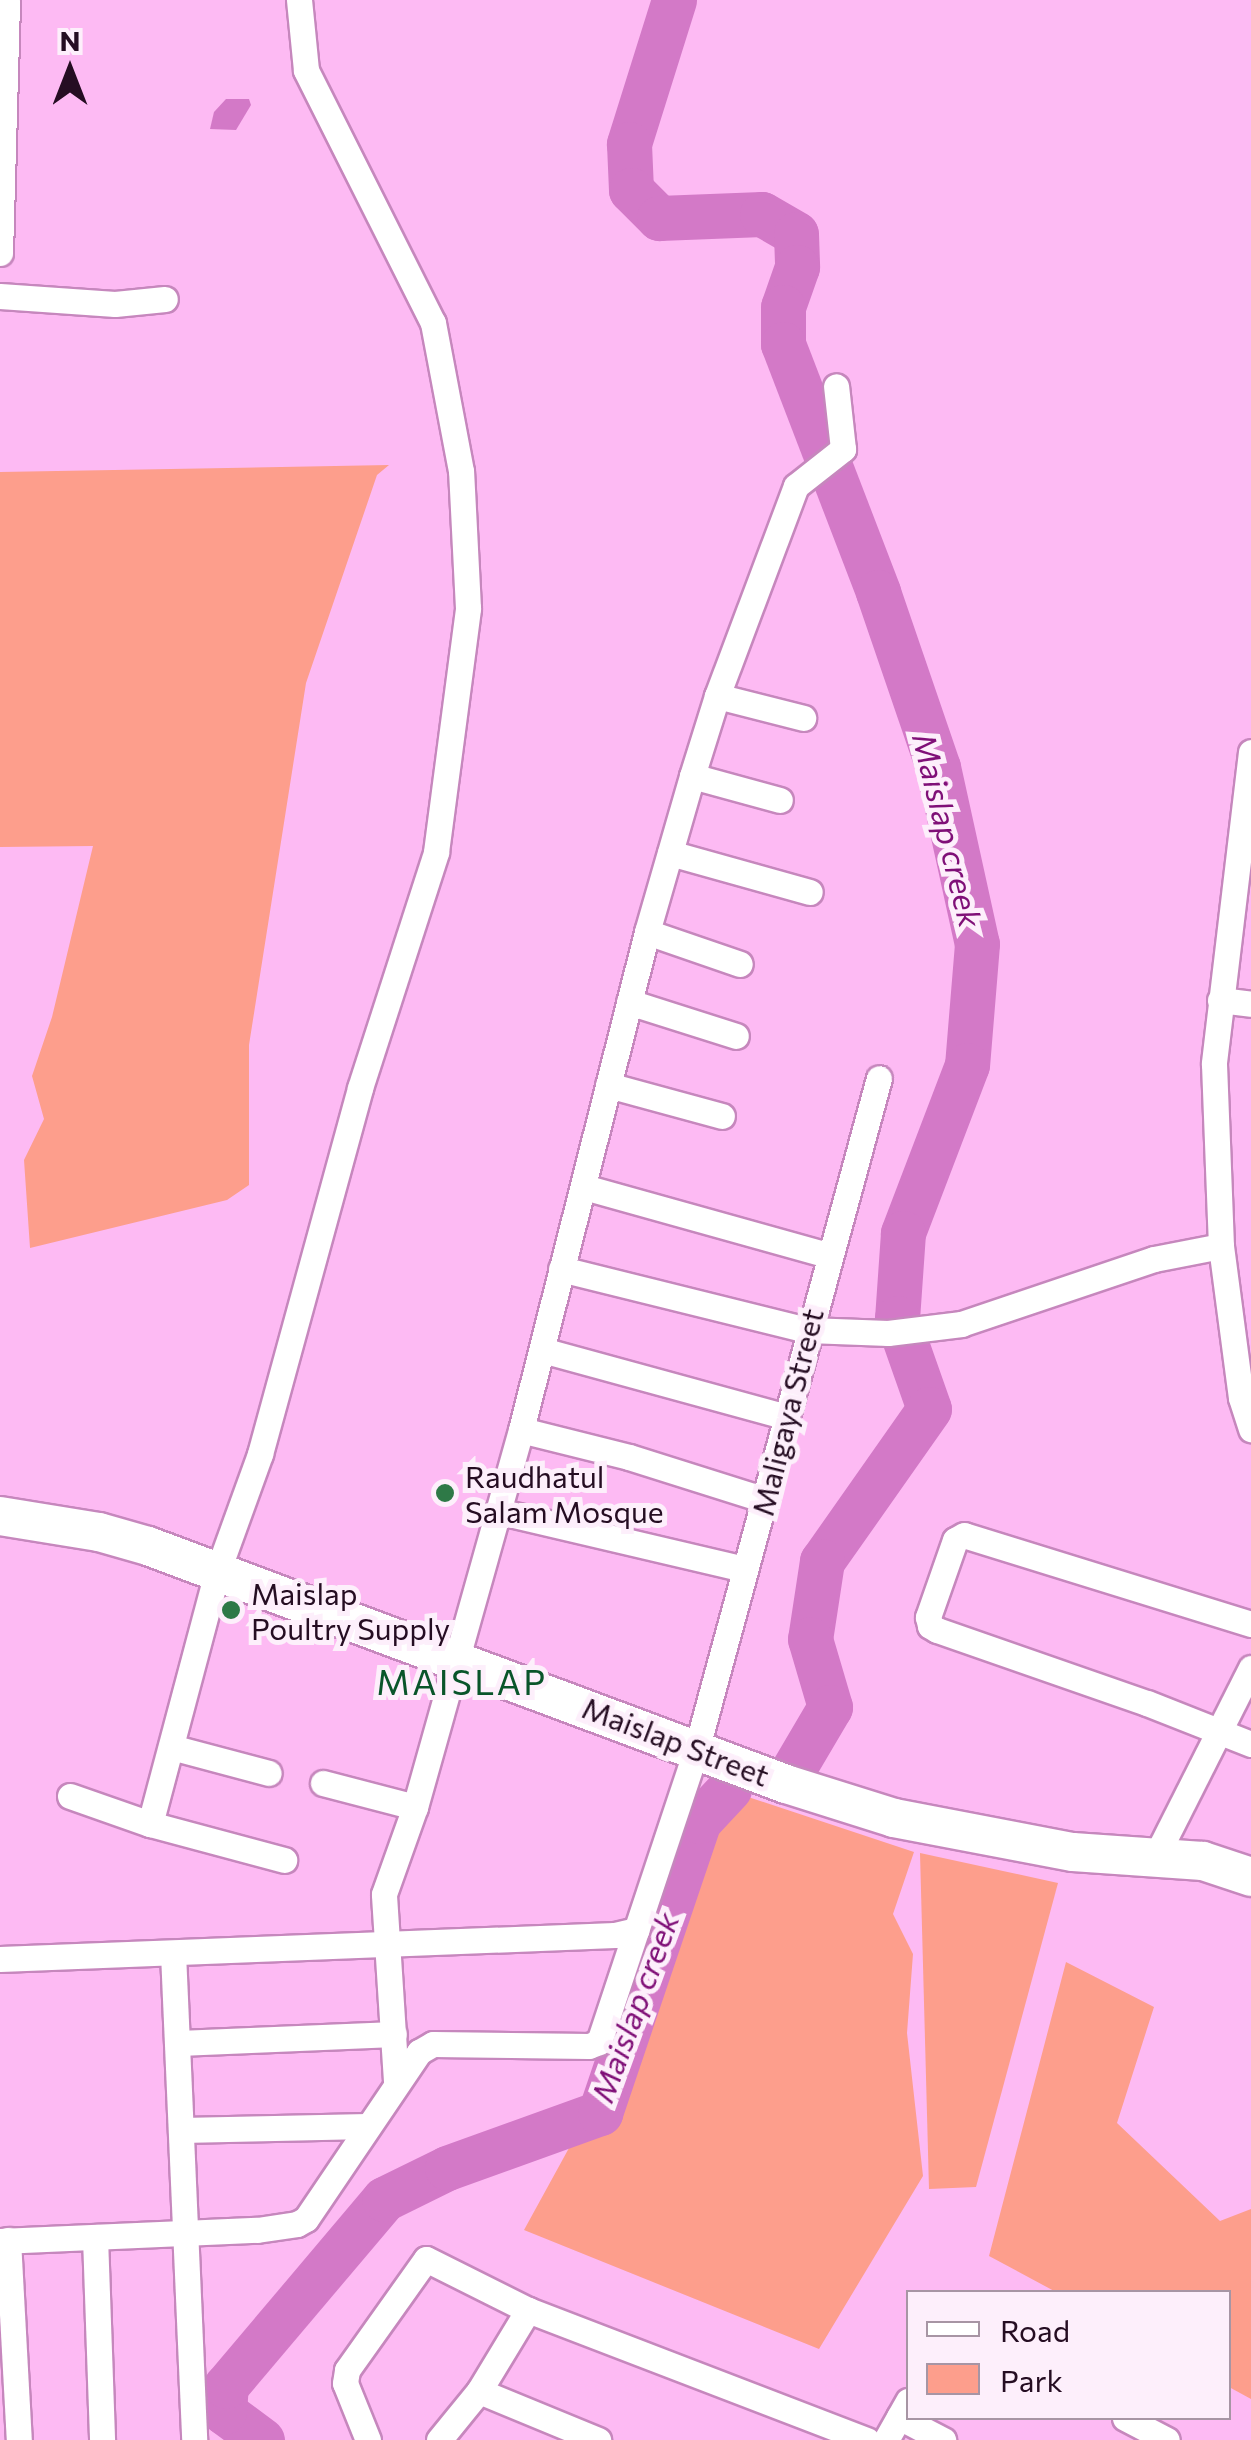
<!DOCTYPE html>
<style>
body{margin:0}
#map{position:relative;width:1251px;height:2440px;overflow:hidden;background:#fdbaf3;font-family:Commissioner,sans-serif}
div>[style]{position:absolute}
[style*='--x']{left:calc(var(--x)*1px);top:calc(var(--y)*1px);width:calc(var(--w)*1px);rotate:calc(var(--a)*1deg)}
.green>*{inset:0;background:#fd9e8c}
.water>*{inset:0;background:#d379c7}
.river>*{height:45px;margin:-22.5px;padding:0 22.5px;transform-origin:22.5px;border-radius:22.5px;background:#d379c7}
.roads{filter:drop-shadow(2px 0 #c687bd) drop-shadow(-2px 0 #c687bd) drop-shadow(0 2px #c687bd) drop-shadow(0 -2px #c687bd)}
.minor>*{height:25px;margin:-12.5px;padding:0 12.5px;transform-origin:12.5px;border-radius:12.5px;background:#fff}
.secondary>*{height:38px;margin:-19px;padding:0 19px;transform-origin:19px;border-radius:19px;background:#fff}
.dots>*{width:28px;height:28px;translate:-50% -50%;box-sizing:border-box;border:5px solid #fdeffb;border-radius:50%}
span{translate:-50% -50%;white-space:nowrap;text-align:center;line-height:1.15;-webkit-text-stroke:10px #fdeffb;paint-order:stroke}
.street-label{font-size:30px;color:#250d22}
.poi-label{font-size:30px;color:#250d22}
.left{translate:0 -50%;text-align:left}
.water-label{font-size:32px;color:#7f0f77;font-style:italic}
.quarter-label{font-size:35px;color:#09552a;letter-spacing:2.5px}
.legend{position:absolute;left:906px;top:2290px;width:325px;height:130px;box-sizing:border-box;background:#fdeffb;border:2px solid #a795a4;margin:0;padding:12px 18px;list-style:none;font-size:30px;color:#250d22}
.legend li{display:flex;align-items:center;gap:20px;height:50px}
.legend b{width:50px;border:2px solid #a795a4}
.north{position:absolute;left:20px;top:20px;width:100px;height:100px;-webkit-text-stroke:8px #fdeffb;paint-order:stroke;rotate:0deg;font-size:28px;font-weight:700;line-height:40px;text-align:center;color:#250d22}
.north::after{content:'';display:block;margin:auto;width:35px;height:45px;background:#250d22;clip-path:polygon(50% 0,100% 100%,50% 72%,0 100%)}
</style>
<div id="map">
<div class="green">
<div style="clip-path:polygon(389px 465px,377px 475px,306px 683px,249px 1045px,249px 1185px,227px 1200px,30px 1248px,24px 1160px,44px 1119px,32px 1076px,52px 1017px,93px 846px,0 847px,0 472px)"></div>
<div style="clip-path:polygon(739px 1794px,914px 1852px,893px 1914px,913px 1954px,907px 2033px,923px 2176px,819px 2349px,524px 2230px,631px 2035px,682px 1858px)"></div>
<div style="clip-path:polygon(920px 1853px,1058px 1883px,976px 2187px,929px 2189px)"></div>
<div style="clip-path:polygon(1066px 1962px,1154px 2007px,1117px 2123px,1220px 2221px,1251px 2209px,1251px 2399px,1229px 2387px,1228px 2292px,1056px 2292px,989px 2256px)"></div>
</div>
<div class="water">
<div style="clip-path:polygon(226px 99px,249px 99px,251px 105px,236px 130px,210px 129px,214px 112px)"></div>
</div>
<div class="river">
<div style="--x:674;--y:0;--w:151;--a:107.4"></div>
<div style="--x:629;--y:144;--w:46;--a:87.5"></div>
<div style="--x:631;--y:190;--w:40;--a:45"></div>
<div style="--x:659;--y:218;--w:103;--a:-2.2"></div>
<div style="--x:762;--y:214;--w:39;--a:30"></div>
<div style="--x:796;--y:234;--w:33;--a:88"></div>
<div style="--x:797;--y:267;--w:42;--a:109.3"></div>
<div style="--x:783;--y:307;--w:37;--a:90"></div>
<div style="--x:783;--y:344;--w:266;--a:69"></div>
<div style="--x:878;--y:592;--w:185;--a:71.1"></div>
<div style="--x:938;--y:767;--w:181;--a:77.6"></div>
<div style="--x:977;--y:944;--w:121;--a:94.7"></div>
<div style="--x:967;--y:1065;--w:180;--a:110.9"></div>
<div style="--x:903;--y:1233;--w:85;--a:94"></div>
<div style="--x:897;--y:1318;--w:96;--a:70.6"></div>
<div style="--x:929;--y:1409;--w:186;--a:125.1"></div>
<div style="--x:822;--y:1561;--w:79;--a:98.7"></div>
<div style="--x:810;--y:1639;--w:71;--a:73.6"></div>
<div style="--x:830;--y:1707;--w:71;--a:120.5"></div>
<div style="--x:262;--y:2440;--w:47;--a:-143.6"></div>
<div style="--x:224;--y:2412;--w:26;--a:-86"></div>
<div style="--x:226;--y:2386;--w:245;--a:-49.8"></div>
<div style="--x:384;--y:2199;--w:70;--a:-26.2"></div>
<div style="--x:447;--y:2168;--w:163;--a:-19.8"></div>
<div style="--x:600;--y:2113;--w:308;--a:-71.3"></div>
<div style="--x:699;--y:1821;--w:44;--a:-46.8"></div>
</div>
<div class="roads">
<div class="minor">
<div style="--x:0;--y:253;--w:253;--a:-88.4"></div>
<div style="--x:0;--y:296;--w:115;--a:4"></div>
<div style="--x:115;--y:304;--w:50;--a:-5.7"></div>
<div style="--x:717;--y:696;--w:89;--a:14.3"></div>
<div style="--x:1251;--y:752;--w:314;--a:96.8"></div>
<div style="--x:1214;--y:1064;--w:182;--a:87.8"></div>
<div style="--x:1221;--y:1246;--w:153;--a:82.5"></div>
<div style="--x:1241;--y:1398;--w:33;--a:72"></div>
<div style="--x:692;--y:776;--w:91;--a:15.3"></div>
<div style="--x:670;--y:853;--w:145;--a:15.6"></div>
<div style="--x:647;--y:932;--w:98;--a:19"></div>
<div style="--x:1220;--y:1000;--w:31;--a:7"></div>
<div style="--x:629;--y:1002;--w:112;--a:17.6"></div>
<div style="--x:608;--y:1085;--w:118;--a:15.2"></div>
<div style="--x:584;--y:1187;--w:253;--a:15.6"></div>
<div style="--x:561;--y:1269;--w:254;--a:13.9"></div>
<div style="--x:808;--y:1330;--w:80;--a:2.1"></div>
<div style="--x:888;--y:1333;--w:74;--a:-7"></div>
<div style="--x:961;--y:1324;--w:204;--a:-18.6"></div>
<div style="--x:1154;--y:1259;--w:68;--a:-11"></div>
<div style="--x:542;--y:1350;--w:254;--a:15.3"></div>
<div style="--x:521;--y:1430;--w:111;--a:14"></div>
<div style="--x:629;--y:1457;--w:143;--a:17.5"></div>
<div style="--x:497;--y:1511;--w:255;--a:13.2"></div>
<div style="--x:1251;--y:1624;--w:300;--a:-162.8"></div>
<div style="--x:964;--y:1535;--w:10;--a:151"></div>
<div style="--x:955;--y:1540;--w:82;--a:109.3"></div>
<div style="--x:928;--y:1617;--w:9;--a:77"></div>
<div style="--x:930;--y:1626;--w:8;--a:30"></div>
<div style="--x:937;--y:1630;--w:222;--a:19.2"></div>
<div style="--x:1147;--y:1703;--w:112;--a:21.5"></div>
<div style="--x:171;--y:1747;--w:101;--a:14.9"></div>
<div style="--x:323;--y:1783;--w:95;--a:14.6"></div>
<div style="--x:70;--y:1796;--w:85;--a:19.3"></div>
<div style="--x:150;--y:1824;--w:139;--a:15"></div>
<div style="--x:150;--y:1824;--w:260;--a:-75.1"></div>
<div style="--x:217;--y:1573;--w:127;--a:-70.1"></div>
<div style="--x:260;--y:1454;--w:379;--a:-74.7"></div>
<div style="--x:360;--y:1088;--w:248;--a:-72.1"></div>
<div style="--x:436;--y:852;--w:246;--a:-82.5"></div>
<div style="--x:468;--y:608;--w:137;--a:-92.9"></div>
<div style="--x:461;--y:471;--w:151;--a:-100.7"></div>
<div style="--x:433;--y:323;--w:283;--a:-116.7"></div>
<div style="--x:306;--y:70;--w:70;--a:-95.7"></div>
<div style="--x:1155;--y:1858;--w:213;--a:-63.2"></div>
<div style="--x:173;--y:1953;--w:487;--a:87.5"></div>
<div style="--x:0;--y:1959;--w:615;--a:-2.23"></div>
<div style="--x:615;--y:1935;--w:22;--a:-13"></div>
<div style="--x:179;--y:2043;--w:215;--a:-2.4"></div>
<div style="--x:396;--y:2081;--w:187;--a:-93.7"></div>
<div style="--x:384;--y:1894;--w:92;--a:-70.4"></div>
<div style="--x:415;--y:1807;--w:392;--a:-74.3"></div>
<div style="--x:521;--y:1430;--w:514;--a:-75.8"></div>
<div style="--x:647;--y:932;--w:162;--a:-73.9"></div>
<div style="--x:692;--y:776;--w:84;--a:-72.6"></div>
<div style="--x:717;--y:696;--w:224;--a:-69.4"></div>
<div style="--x:796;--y:486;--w:60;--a:-38.2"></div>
<div style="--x:843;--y:449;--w:63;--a:-96.3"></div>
<div style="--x:182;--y:2130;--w:185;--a:-1.2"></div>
<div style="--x:95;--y:2237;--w:203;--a:88"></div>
<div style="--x:8;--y:2240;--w:200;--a:86.9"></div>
<div style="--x:0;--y:2241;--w:257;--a:-2.5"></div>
<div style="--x:257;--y:2230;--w:40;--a:-8.5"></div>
<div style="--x:297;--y:2224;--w:10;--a:-29"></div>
<div style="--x:306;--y:2219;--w:202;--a:-55.9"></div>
<div style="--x:419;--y:2052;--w:16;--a:-30"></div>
<div style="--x:433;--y:2044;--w:156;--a:0.7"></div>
<div style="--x:589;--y:2046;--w:11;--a:-22"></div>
<div style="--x:599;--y:2042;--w:311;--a:-71.6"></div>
<div style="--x:697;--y:1747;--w:693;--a:-74.78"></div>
<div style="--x:479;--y:2391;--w:129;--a:22.4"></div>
<div style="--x:899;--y:2417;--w:50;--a:27.6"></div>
<div style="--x:1125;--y:2418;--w:47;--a:27.6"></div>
<div style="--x:368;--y:2440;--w:61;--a:-112"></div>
<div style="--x:345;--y:2383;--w:13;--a:-81"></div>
<div style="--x:347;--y:2370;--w:136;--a:-54.6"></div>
<div style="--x:426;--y:2259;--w:114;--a:26.6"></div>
<div style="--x:439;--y:2440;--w:63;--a:-50.8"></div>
<div style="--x:479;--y:2391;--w:95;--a:-58.8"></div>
<div style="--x:528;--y:2310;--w:363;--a:21"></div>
<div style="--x:886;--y:2440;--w:45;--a:-60.6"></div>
</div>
<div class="secondary">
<div style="--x:0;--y:1516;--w:100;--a:9.2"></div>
<div style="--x:99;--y:1532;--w:51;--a:15.9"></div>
<div style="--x:148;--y:1546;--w:681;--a:20.46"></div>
<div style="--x:786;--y:1784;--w:113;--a:17.5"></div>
<div style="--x:894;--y:1818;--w:182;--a:10.8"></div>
<div style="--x:1073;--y:1852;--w:130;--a:4"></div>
<div style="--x:1203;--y:1861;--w:51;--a:18.4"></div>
</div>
</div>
<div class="dots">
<div style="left:445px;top:1493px;background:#2e7947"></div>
<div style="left:231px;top:1610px;background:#2e7947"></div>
</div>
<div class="street-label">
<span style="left:787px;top:1412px;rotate:-76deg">Maligaya Street</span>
<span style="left:676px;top:1741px;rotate:21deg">Maislap Street</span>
</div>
<div class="poi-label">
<span class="left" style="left:465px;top:1493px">Raudhatul<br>Salam Mosque</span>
<span class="left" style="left:251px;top:1610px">Maislap<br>Poultry Supply</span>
</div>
<div class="water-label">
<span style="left:948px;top:830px;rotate:76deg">Maislap creek</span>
<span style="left:634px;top:2007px;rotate:-70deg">Maislap creek</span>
</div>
<div class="quarter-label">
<span style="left:462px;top:1681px">MAISLAP</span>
</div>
<ul class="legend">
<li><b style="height:12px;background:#fff"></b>Road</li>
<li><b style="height:28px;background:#fd9e8c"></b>Park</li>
</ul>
<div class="north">N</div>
</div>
